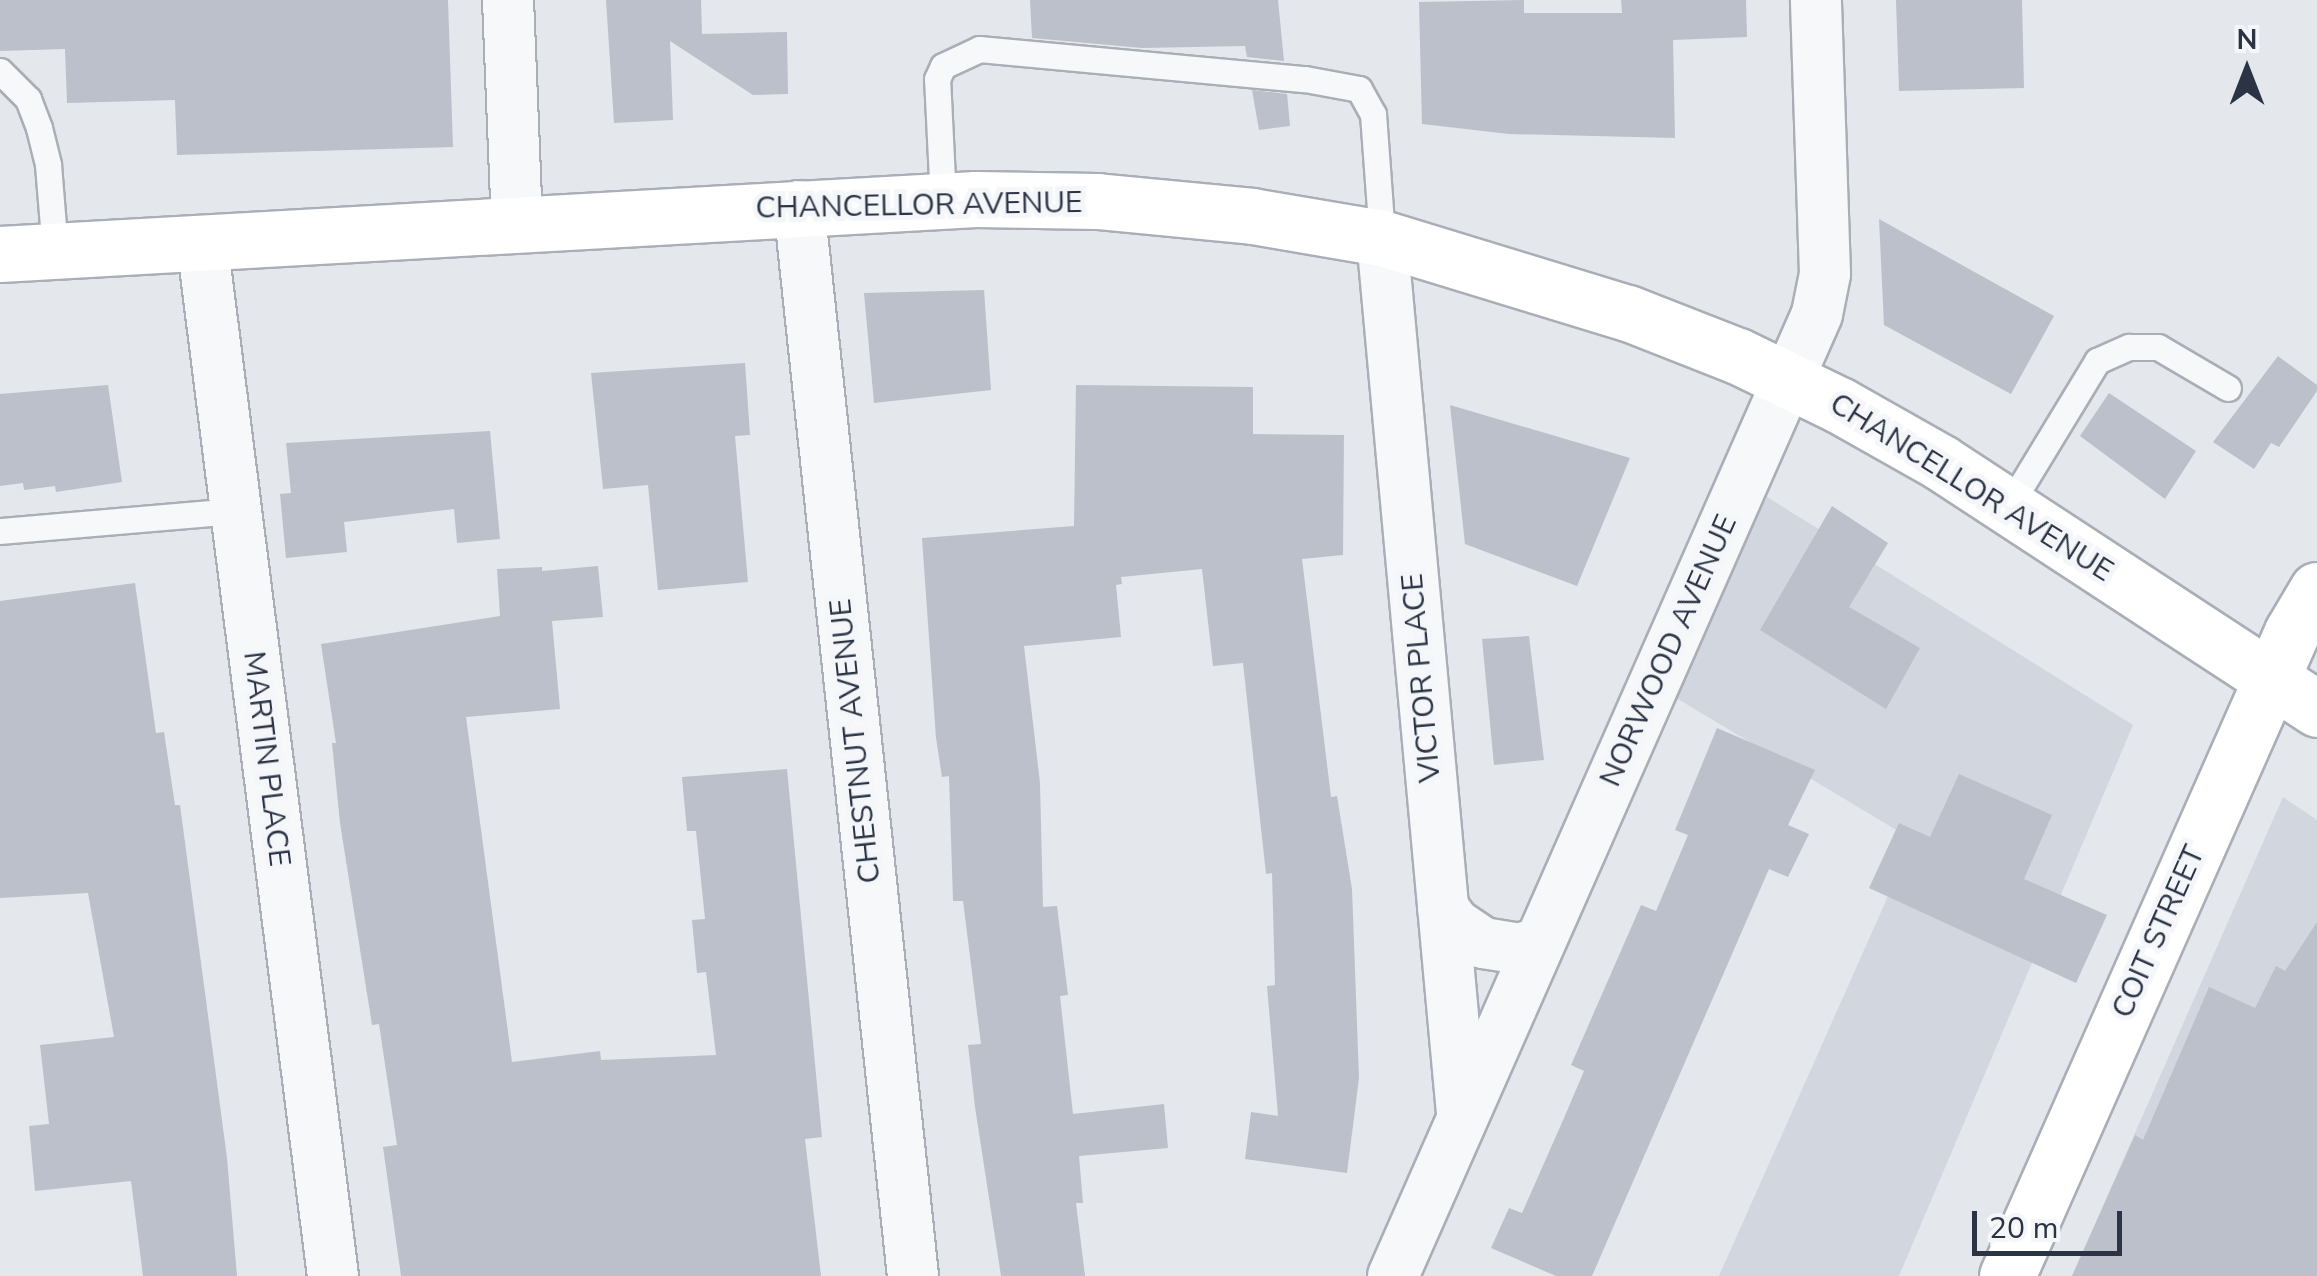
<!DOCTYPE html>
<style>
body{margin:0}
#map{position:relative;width:2317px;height:1276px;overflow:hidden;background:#e4e7ec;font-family:"Nunito Sans",sans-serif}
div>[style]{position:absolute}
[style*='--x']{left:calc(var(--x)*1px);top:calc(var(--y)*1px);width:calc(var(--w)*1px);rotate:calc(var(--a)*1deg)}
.built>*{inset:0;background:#d2d6de}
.building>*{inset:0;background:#bbc0ca}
.roads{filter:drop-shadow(2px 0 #a9aeb7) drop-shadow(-2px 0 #a9aeb7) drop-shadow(0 2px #a9aeb7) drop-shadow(0 -2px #a9aeb7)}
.service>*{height:25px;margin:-12.5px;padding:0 12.5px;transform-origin:12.5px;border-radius:12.5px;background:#f7f8fa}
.minor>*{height:50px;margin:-25px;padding:0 25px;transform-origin:25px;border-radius:25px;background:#f7f8fa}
.secondary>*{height:55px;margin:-27.5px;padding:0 27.5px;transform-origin:27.5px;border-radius:27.5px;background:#fff}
span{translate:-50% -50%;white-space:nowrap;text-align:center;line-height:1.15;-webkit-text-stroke:10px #f4f6f9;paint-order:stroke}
.street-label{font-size:30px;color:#2b3445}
.north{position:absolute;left:2197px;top:20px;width:100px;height:100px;-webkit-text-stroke:8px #f4f6f9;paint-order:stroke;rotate:0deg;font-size:28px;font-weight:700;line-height:40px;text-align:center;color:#2b3445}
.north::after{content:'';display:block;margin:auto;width:35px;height:45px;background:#2b3445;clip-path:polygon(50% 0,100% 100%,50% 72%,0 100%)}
.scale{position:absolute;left:1972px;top:1211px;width:150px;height:45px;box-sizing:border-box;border:5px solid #2b3445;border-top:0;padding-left:12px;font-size:30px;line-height:35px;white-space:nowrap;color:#2b3445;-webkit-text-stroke:8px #f4f6f9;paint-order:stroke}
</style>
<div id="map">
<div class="built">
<div style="clip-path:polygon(1767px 497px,2133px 725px,1899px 1276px,1719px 1276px,1913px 840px,1668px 693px)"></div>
<div style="clip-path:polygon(2283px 797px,2317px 820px,2317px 1276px,2072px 1276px)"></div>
</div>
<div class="building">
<div style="clip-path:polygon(0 0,448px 0,453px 147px,177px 155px,175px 100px,67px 103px,65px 49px,0 51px)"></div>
<div style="clip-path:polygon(606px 0,701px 0,702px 34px,787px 32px,788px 94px,753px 95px,670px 41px,673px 120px,614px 123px)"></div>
<div style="clip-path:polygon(1030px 0,1278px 0,1284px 61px,1247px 57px,1245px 46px,1142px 48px,1032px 38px)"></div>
<div style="clip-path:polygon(1524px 0,1524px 13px,1622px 13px,1621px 0,1746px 0,1747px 37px,1673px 40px,1675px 138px,1509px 134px,1422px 124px,1419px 2px)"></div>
<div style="clip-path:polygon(1896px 0,2022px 0,2024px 88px,1899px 91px)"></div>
<div style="clip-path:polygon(1252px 90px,1287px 94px,1290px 126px,1259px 130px)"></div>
<div style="clip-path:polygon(1879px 219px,2054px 316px,2011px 394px,1884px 325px)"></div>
<div style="clip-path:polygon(984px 290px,991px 390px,874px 403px,864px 293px)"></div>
<div style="clip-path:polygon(2278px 356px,2317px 385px,2317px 391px,2279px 447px,2271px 443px,2254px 469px,2213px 442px)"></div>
<div style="clip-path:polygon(745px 363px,750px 435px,735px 436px,748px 582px,658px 590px,648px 485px,603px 489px,591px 373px)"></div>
<div style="clip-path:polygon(108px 385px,122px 482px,56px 492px,55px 486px,24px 490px,23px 483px,0 486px,0 394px)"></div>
<div style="clip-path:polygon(1076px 385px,1253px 387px,1253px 434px,1344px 435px,1343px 555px,1302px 559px,1331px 797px,1337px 796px,1352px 889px,1359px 1078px,1347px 1173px,1245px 1159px,1251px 1112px,1278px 1116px,1267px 986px,1275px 985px,1272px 873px,1266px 874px,1243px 663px,1213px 666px,1202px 569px,1121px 577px,1122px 584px,1116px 585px,1121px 637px,1024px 646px,1040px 783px,1043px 907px,1057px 906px,1068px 995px,1060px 996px,1073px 1114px,1164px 1104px,1168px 1148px,1079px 1156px,1083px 1203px,1076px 1203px,1085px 1276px,1001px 1276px,975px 1107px,968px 1045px,981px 1044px,963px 901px,953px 901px,949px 776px,942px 777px,936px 738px,922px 538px,1074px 526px)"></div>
<div style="clip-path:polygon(2109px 393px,2196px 451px,2165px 499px,2080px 436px)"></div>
<div style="clip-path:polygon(1450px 405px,1630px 458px,1577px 586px,1465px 544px)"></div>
<div style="clip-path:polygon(490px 431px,500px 539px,457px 543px,454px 509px,344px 522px,347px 552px,286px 558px,280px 494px,291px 493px,286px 443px)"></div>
<div style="clip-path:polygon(1832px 506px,1888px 543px,1849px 607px,1920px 648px,1886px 709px,1760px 630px)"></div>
<div style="clip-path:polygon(598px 566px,603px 617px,552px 621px,560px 709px,466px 717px,512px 1062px,600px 1051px,601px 1060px,716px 1055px,706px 972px,697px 973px,692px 920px,705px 919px,696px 831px,687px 831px,682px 777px,787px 769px,822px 1137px,805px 1139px,821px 1276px,401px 1276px,383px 1147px,397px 1145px,379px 1024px,372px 1025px,340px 823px,332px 743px,336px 743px,321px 644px,500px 616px,497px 569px,542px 567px,542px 571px)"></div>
<div style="clip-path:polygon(135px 583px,156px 733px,164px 732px,175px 805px,180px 805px,227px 1158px,237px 1276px,143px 1276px,131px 1181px,35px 1191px,29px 1126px,49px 1124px,40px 1045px,114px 1037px,88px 893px,0 898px,0 601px)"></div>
<div style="clip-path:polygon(1529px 636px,1544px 760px,1494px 765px,1482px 639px)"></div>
<div style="clip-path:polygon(1717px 728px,1815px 770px,1788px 825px,1809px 834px,1788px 877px,1769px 869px,1592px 1276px,1556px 1276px,1491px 1248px,1509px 1208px,1522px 1213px,1564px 1118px,1584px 1071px,1571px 1065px,1641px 905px,1656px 911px,1688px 835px,1675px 830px)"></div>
<div style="clip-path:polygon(1959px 774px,2052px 815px,2024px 879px,2107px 915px,2076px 983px,1869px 888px,1899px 823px,1930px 837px)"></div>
<div style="clip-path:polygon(2317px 922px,2317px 1276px,2072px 1276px,2135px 1135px,2143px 1140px,2209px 987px,2255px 1008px,2276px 966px,2285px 971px)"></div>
</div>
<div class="roads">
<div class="service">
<div style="--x:0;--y:71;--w:40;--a:45"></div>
<div style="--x:28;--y:99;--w:31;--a:69"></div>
<div style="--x:39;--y:128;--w:38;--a:76"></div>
<div style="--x:48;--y:165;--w:86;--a:85.3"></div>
<div style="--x:943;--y:200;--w:121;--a:-92.8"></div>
<div style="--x:937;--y:79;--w:14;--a:-65"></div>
<div style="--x:943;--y:66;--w:40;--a:-25"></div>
<div style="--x:979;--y:49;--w:327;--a:5.3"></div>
<div style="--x:1305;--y:79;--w:55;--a:10.5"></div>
<div style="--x:1359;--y:89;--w:29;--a:61"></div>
<div style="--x:1373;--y:114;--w:124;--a:85.8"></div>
<div style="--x:2009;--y:506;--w:170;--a:-58.7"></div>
<div style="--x:2097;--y:361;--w:35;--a:-24"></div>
<div style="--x:2129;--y:347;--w:29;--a:0"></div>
<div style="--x:2158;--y:347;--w:81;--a:30.4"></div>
<div style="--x:0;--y:531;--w:234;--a:-4.9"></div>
</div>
<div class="minor">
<div style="--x:508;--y:0;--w:225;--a:87.7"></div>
<div style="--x:799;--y:206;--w:1076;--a:83.92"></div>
<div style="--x:1382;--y:238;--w:880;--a:84.78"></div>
<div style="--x:202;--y:242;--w:1042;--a:82.78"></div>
<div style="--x:1443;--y:908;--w:20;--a:53"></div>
<div style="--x:1455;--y:924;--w:34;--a:34"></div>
<div style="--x:1483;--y:943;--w:36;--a:9"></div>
<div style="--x:1519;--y:949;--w:22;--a:-18"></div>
<div style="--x:1393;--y:1276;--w:1051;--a:-66.21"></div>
<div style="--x:1817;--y:314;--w:41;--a:-78.7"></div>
<div style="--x:1825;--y:274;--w:274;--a:-91.9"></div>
</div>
<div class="secondary">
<div style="--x:0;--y:254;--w:977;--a:-3.23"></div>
<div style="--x:975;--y:199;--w:122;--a:0.9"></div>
<div style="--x:1097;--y:201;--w:156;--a:5.5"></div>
<div style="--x:1252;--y:216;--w:132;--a:9.6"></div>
<div style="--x:1382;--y:238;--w:257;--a:17"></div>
<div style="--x:1628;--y:313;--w:118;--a:21.4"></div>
<div style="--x:1738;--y:356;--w:114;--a:25.9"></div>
<div style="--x:1841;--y:406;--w:114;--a:29.5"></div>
<div style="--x:1940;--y:462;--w:451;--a:33.2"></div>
<div style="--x:2007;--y:1276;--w:704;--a:-66.13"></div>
<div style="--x:2292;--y:632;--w:49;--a:-59.2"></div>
</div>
</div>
<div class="street-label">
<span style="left:919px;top:206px;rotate:-1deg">CHANCELLOR AVENUE</span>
<span style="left:1971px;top:488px;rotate:32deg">CHANCELLOR AVENUE</span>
<span style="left:1669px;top:651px;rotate:-66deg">NORWOOD AVENUE</span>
<span style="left:1422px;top:678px;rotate:-95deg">VICTOR PLACE</span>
<span style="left:856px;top:741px;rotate:-96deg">CHESTNUT AVENUE</span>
<span style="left:266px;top:759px;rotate:83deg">MARTIN PLACE</span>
<span style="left:2159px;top:932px;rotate:-66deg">COIT STREET</span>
</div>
<div class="north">N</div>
<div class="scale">20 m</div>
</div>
